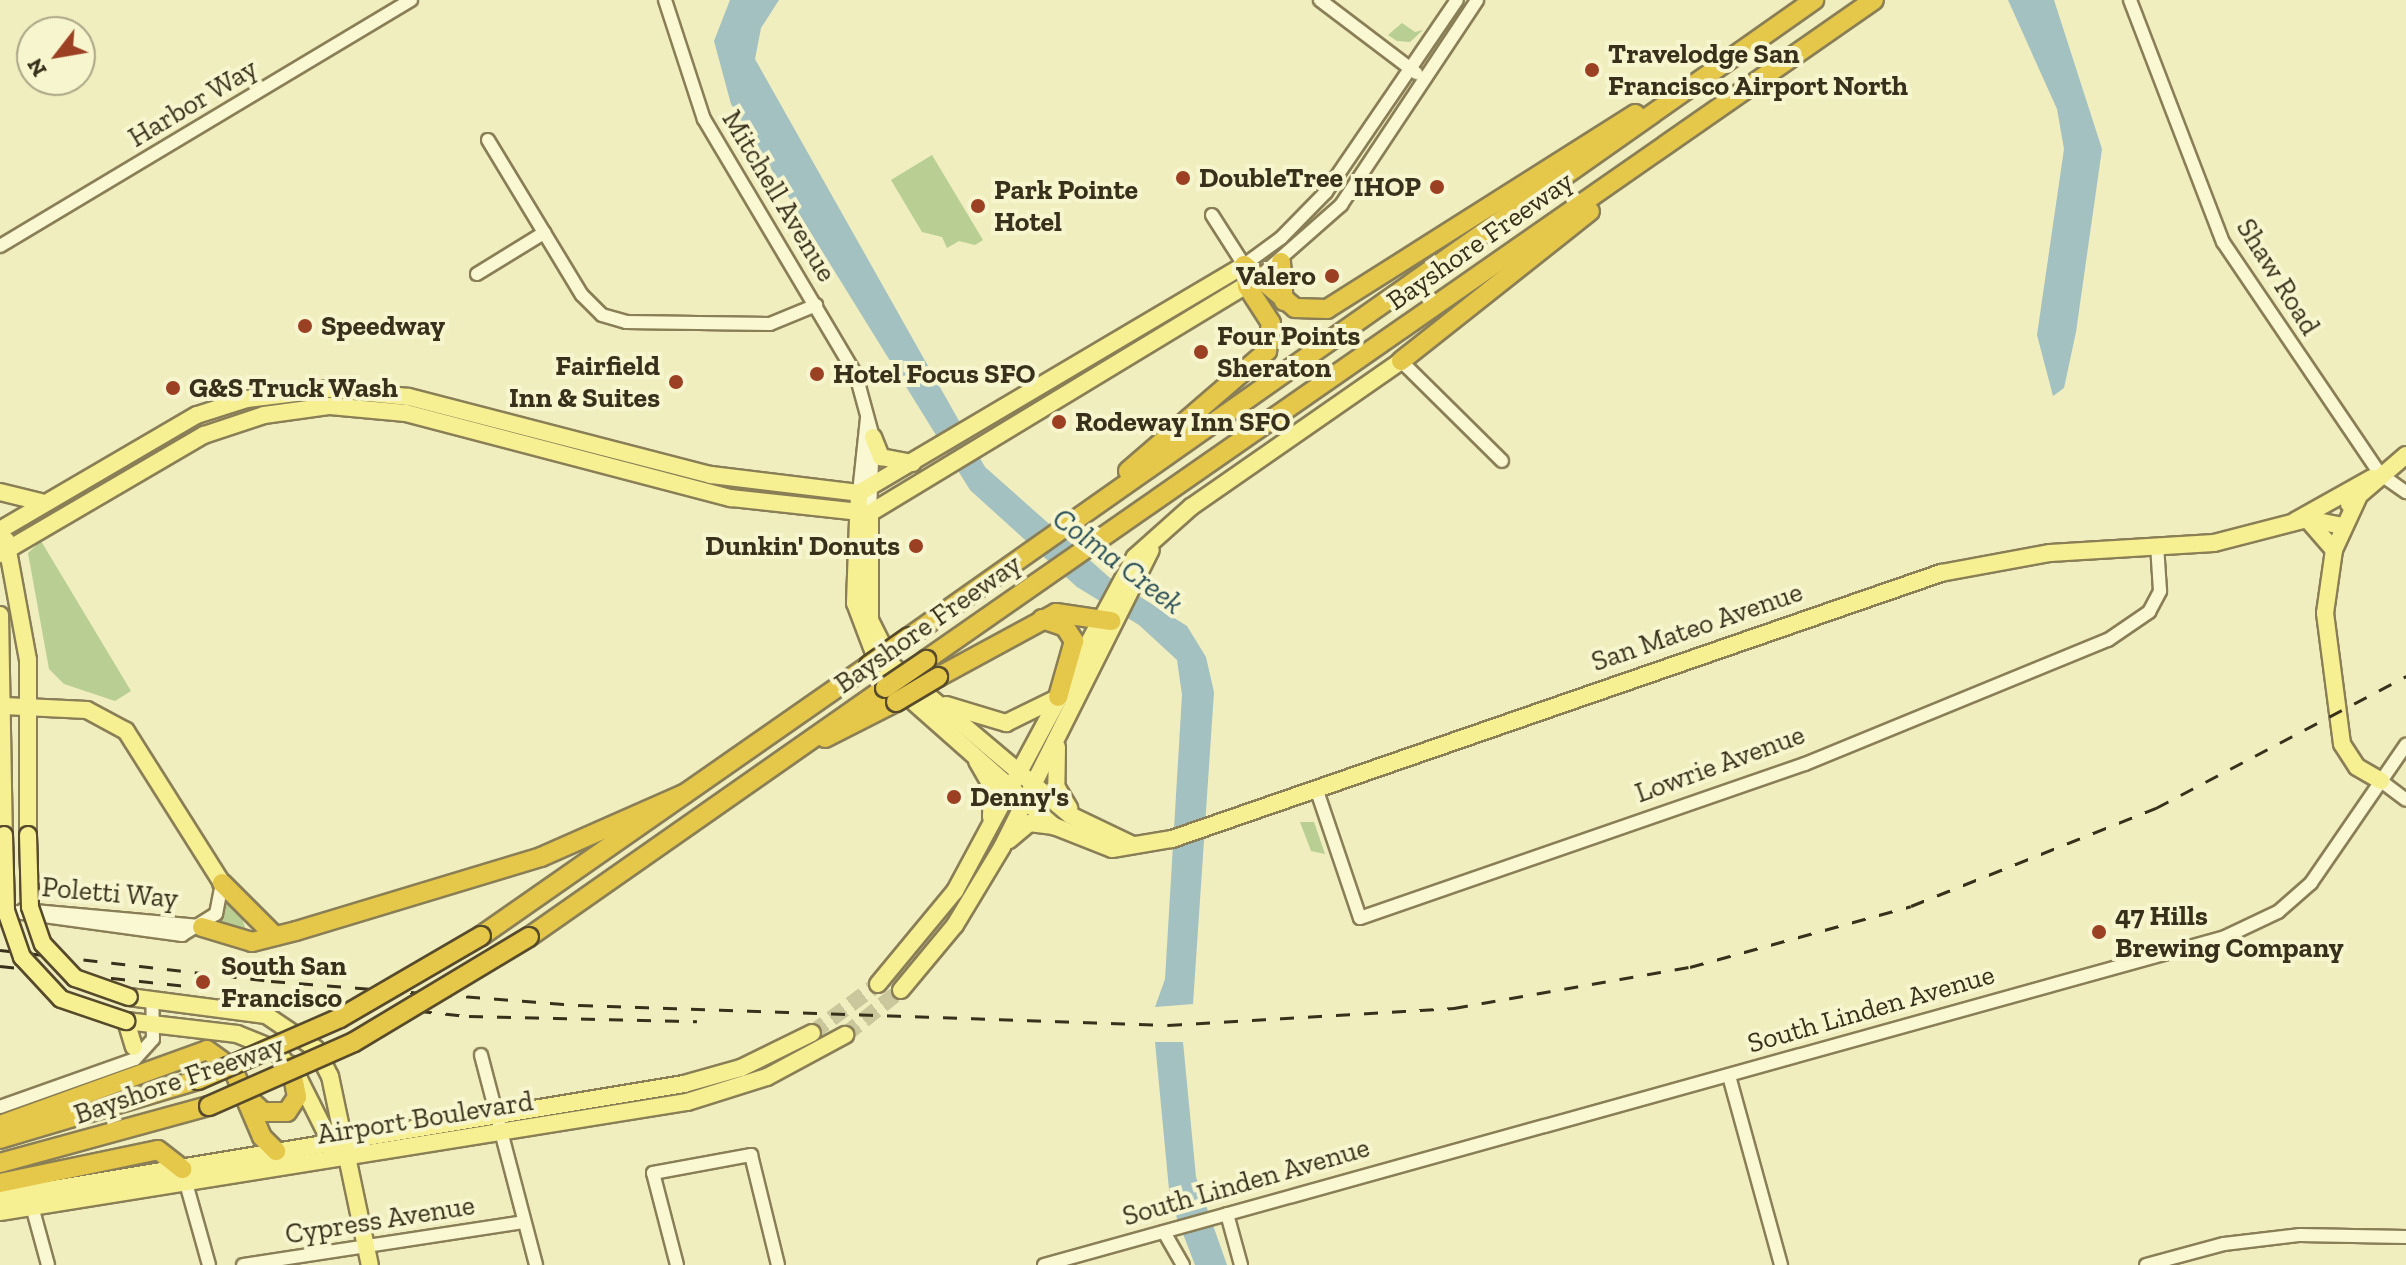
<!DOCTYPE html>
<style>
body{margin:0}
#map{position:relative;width:2406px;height:1265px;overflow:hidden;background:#f0edbe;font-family:"Zilla Slab",serif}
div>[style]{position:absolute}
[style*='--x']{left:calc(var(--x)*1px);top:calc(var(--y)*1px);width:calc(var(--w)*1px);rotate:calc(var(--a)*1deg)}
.green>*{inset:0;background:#b8ce92}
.water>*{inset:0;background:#a2c1c0}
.major-tunnel>*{height:16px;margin-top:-8px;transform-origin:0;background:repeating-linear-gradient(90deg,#cbc79d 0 16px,transparent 0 24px)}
.roads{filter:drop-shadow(2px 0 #897e56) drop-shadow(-2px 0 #897e56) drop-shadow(0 2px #897e56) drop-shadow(0 -2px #897e56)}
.minor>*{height:12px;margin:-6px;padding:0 6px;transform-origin:6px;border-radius:6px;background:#faf8d2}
.major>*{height:16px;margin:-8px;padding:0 8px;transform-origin:8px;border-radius:8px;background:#f6f093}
.highway>*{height:18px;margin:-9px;padding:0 9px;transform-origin:9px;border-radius:9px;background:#e5c749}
.rail>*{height:3px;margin-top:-1.5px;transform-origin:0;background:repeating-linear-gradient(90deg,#38301b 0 14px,transparent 0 28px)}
.bridges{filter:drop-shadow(2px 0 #564a2b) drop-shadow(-2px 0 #564a2b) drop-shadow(0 2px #564a2b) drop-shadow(0 -2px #564a2b)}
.major-bridge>*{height:16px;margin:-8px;padding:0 8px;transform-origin:8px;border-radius:8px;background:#f6f093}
.highway-bridge>*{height:18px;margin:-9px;padding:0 9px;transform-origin:9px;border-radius:9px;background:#e5c749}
.dots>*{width:22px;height:22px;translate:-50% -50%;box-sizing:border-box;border:4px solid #f7f5ce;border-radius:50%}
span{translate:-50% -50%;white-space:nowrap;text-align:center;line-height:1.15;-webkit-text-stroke:8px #f7f5ce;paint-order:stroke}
.poi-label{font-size:28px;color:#38301b;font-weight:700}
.left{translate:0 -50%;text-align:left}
.right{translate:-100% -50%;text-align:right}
.street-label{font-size:28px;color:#38301b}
.water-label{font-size:30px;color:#2a5058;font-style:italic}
.north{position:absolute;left:16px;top:16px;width:80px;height:80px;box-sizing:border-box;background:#f7f5ce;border:2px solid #aba686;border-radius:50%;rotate:239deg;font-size:22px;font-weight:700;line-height:32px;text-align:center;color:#38301b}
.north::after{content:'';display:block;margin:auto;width:28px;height:36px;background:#9b4023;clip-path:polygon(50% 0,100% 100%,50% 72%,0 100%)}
</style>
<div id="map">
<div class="green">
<div style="clip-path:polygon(1402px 23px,1415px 32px,1423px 30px,1410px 42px,1397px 41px,1388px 35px)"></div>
<div style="clip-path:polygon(932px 155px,983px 240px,975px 245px,959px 241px,947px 248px,942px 237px,922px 232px,891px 180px)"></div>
<div style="clip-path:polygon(41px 541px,131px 691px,115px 701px,64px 684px,49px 669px,28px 553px)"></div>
<div style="clip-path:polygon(1300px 822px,1314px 822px,1325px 854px,1311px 851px)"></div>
<div style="clip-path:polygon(229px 897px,240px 913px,248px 935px,215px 926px)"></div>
</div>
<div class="water">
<div style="clip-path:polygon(730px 0,779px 0,761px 28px,755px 59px,985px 467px,1110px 578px,1187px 626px,1206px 657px,1214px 692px,1193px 1004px,1155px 1007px,1165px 979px,1182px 695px,1177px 660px,1139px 625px,1077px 587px,970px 490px,731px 104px,714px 41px)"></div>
<div style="clip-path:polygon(2008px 0,2054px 0,2102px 149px,2076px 332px,2064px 388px,2053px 396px,2037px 335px,2064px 149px,2057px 109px)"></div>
<div style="clip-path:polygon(1155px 1042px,1183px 1042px,1196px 1177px,1227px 1265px,1195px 1265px,1170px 1200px)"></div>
</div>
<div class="major-tunnel">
<div style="--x:812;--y:1033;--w:82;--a:-36.6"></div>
<div style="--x:845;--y:1035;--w:72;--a:-38.8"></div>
</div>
<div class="roads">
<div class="minor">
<div style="--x:665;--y:0;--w:125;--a:71.9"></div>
<div style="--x:704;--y:119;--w:298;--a:59.3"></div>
<div style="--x:856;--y:375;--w:64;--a:74.7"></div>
<div style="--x:873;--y:437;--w:76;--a:92.3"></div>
<div style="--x:1320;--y:0;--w:121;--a:37.2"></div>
<div style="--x:2130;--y:0;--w:259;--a:69"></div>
<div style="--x:2223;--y:242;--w:280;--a:55.9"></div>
<div style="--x:2380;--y:474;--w:32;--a:35"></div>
<div style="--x:488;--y:140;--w:181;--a:58.8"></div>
<div style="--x:582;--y:295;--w:28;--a:45"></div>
<div style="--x:602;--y:315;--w:25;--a:16"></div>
<div style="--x:626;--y:322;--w:144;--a:0.8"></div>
<div style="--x:770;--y:324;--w:50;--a:-22.4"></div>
<div style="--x:1212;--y:215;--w:59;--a:57.4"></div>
<div style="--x:1244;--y:265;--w:46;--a:-36.1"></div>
<div style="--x:1281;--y:238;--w:64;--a:-45.6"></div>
<div style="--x:1326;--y:192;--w:232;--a:-55.7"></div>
<div style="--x:0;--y:246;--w:479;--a:-30.9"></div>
<div style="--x:477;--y:274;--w:79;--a:-31.5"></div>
<div style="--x:1258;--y:278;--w:111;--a:-41.3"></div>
<div style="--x:1341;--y:205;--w:246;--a:-56.4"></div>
<div style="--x:1401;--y:361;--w:142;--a:44.7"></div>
<div style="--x:859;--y:493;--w:75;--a:-83.9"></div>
<div style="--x:2381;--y:781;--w:31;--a:37"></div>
<div style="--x:1316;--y:788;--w:137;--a:71.3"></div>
<div style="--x:1360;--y:918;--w:471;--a:-19.1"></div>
<div style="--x:1805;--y:764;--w:327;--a:-22.3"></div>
<div style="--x:2108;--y:640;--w:50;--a:-34.3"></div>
<div style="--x:2149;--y:612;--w:24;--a:-62"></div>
<div style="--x:2160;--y:591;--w:46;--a:-93.7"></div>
<div style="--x:23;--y:910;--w:177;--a:5.2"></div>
<div style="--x:15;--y:912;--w:169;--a:7.8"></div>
<div style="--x:182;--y:935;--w:40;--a:-32"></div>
<div style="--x:216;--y:914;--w:32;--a:-79"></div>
<div style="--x:481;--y:1055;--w:217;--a:75.3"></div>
<div style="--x:1729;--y:1076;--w:196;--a:74.6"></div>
<div style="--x:0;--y:1107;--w:143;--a:-19.6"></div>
<div style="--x:135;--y:1059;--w:27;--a:-48"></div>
<div style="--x:153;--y:1039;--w:39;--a:-91"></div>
<div style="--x:184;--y:1176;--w:92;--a:74.3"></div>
<div style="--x:30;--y:1199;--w:68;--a:74.7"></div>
<div style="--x:1227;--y:1214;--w:53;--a:74.6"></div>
<div style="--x:1164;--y:1232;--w:38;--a:60"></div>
<div style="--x:243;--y:1265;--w:284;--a:-8.7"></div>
<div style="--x:677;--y:1265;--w:95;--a:-104.6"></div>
<div style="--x:653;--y:1173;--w:100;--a:-10.4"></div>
<div style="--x:751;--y:1155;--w:113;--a:76.2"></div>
<div style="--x:1044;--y:1265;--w:1226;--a:-15.52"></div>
<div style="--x:2225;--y:937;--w:59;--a:-25.3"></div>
<div style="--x:2278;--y:912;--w:44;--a:-41.3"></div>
<div style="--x:2311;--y:883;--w:168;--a:-55.5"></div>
<div style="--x:2146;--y:1265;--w:81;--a:-15.1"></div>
<div style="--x:2224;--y:1244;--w:77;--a:-6.8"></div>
<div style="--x:2300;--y:1235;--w:106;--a:1.1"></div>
</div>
<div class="major">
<div style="--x:873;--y:437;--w:22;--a:68"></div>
<div style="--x:881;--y:457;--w:32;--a:11"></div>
<div style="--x:0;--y:492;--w:42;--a:13.7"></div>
<div style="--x:859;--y:493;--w:110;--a:92.1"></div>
<div style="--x:855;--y:603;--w:76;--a:69.2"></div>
<div style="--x:882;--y:674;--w:230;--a:41.5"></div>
<div style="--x:1054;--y:826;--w:62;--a:21.6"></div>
<div style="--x:1112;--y:849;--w:61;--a:-9.5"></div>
<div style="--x:1172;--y:839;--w:814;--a:-19.08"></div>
<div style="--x:1941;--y:573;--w:111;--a:-10.4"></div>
<div style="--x:2050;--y:553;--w:164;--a:-3.5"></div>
<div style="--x:2214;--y:543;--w:96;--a:-14.5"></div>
<div style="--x:2307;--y:519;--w:37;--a:11"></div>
<div style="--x:2358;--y:498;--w:57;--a:114.8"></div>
<div style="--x:2334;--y:550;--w:64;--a:98.1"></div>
<div style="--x:2325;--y:613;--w:132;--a:82.6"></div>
<div style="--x:2342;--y:744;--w:27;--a:57"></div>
<div style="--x:2357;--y:767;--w:28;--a:30"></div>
<div style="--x:2349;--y:504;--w:75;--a:-40.7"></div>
<div style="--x:870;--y:513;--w:107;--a:90"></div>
<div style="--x:870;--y:620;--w:51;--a:63.4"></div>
<div style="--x:893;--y:666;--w:231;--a:40.1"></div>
<div style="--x:1070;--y:815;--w:70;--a:25.5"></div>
<div style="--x:2307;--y:519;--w:41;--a:48.9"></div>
<div style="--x:2295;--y:521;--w:88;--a:-29.2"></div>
<div style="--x:0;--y:530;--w:228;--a:-30.3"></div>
<div style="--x:197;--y:415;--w:52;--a:-17.7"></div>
<div style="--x:247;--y:399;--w:84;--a:-6.9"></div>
<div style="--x:330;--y:389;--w:79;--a:5.8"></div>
<div style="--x:409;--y:397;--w:312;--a:14.5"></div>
<div style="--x:711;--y:475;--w:149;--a:6.9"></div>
<div style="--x:859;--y:493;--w:447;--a:-30.6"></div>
<div style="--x:6;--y:540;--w:122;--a:79.6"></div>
<div style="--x:28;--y:660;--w:175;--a:90"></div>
<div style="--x:0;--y:554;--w:236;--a:-30.3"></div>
<div style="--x:204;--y:435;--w:63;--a:-18.4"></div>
<div style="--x:264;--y:415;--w:67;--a:-7.8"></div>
<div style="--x:330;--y:406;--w:76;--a:5.3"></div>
<div style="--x:406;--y:413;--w:336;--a:14.7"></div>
<div style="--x:731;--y:498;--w:140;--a:6.2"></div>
<div style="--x:870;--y:513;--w:452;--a:-31.2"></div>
<div style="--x:0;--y:615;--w:220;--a:89"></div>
<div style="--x:946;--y:705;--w:63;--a:16.7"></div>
<div style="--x:1006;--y:723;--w:52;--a:-26.1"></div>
<div style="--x:4;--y:706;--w:83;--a:2.8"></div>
<div style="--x:87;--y:710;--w:44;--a:28.3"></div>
<div style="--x:126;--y:731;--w:180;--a:57.7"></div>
<div style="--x:1057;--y:747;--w:39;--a:91"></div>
<div style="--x:1056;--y:786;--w:26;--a:59"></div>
<div style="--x:977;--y:761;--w:30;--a:60"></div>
<div style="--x:992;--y:787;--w:30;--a:92"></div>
<div style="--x:1009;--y:840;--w:26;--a:-40"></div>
<div style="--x:1029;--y:823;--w:25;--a:7"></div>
<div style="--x:878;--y:984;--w:121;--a:-50.4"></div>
<div style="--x:955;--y:891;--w:379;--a:-61.7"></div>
<div style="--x:1135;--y:557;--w:75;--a:-41.8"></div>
<div style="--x:1191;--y:507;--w:256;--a:-34.8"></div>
<div style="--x:901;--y:990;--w:85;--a:-50.3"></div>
<div style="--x:955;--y:925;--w:91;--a:-58.9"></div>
<div style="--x:1002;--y:847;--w:332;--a:-63.4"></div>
<div style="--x:129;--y:997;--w:138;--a:7.5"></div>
<div style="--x:266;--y:1015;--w:60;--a:34.2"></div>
<div style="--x:316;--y:1049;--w:30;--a:63"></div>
<div style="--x:330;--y:1076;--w:193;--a:78.1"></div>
<div style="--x:126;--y:1021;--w:112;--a:6.7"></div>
<div style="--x:237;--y:1034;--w:40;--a:22"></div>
<div style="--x:274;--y:1049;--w:37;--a:49"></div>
<div style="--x:298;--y:1077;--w:80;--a:63.4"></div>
<div style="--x:126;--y:1021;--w:27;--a:73"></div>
<div style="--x:0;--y:1198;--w:693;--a:-9.46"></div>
<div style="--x:684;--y:1084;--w:59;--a:-15.7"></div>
<div style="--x:741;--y:1068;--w:79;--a:-26.2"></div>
<div style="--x:0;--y:1212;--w:696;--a:-9.1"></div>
<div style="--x:687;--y:1102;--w:84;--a:-17.4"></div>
<div style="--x:767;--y:1077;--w:89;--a:-28.3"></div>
</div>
<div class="highway">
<div style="--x:1281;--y:262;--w:39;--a:86"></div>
<div style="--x:1244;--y:265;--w:67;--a:40.1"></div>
<div style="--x:1295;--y:308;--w:32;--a:2"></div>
<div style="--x:1327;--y:309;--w:365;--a:-32.3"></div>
<div style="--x:1401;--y:361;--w:241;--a:-38.4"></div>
<div style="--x:1128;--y:471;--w:184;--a:-40.8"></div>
<div style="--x:1267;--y:351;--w:28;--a:-82"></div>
<div style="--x:1271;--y:323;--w:44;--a:-123"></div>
<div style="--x:1247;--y:286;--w:21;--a:-98"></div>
<div style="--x:1042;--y:619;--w:24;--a:19"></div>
<div style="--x:1065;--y:627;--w:17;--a:57"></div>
<div style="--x:1074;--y:641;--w:58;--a:105.9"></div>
<div style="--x:909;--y:637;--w:1107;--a:-35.14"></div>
<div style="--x:926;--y:660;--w:1155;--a:-34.85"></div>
<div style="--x:938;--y:677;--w:134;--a:-28.5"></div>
<div style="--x:1056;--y:613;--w:56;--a:8.3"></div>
<div style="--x:825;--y:738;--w:80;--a:-26.9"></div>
<div style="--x:222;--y:883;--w:75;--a:45"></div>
<div style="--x:202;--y:927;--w:52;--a:16.7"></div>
<div style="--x:252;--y:942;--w:45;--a:-14"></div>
<div style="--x:296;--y:931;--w:256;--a:-16.8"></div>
<div style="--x:541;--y:857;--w:158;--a:-23.8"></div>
<div style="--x:481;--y:936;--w:473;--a:-34.9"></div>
<div style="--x:529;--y:937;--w:434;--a:-35"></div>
<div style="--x:248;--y:1098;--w:21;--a:43"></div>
<div style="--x:263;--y:1112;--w:24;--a:0"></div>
<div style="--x:287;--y:1112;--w:18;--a:-56"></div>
<div style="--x:297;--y:1097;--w:32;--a:-101"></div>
<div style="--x:0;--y:1125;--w:220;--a:-19.9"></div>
<div style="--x:207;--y:1050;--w:32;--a:36"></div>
<div style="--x:233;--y:1069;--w:74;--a:66.9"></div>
<div style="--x:262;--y:1137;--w:20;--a:45"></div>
<div style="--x:0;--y:1139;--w:207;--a:-16.6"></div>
<div style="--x:0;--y:1163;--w:217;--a:-15.3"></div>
<div style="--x:0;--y:1183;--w:161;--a:-11.8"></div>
<div style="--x:158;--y:1150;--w:31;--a:38"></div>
</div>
</div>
<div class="rail">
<div style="--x:0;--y:950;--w:273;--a:6.5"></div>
<div style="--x:271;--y:981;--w:309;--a:4.5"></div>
<div style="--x:579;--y:1005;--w:589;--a:1.94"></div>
<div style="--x:1168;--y:1025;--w:287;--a:-3.4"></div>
<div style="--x:1454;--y:1008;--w:240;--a:-9.9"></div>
<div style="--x:1690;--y:967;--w:229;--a:-15.4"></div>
<div style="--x:1911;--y:906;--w:264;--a:-21.8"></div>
<div style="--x:2156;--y:808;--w:283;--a:-27.8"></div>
<div style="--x:0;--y:966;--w:472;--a:6.1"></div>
<div style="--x:469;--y:1016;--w:228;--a:1.3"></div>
</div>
<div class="bridges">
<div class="major-bridge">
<div style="--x:4;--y:835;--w:76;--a:88.5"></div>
<div style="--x:6;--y:911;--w:49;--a:70.8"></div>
<div style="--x:22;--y:957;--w:57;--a:47.1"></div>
<div style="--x:61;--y:999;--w:69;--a:18.7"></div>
<div style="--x:28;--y:835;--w:72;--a:88.4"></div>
<div style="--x:30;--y:907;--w:39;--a:71"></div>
<div style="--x:43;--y:944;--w:47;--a:46.7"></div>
<div style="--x:75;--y:978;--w:57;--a:19.4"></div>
</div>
<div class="highway-bridge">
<div style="--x:869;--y:665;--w:49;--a:-35"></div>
<div style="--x:885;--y:688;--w:50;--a:-34.3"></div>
<div style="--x:896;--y:702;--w:49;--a:-30.8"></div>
<div style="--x:198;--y:1080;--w:155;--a:-23.6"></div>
<div style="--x:340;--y:1018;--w:163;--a:-30.2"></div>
<div style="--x:209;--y:1106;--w:158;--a:-23.8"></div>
<div style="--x:354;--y:1042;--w:204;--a:-31"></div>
</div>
</div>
<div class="dots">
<div style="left:1592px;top:70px;background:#9b4023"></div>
<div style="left:1183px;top:178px;background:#9b4023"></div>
<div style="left:1437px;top:187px;background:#9b4023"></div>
<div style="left:978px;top:206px;background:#9b4023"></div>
<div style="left:1332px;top:276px;background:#9b4023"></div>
<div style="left:305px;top:326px;background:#9b4023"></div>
<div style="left:1201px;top:352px;background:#9b4023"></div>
<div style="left:817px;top:374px;background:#9b4023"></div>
<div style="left:676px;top:382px;background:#9b4023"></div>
<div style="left:173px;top:388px;background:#9b4023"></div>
<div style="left:1059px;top:422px;background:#9b4023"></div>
<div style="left:916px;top:546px;background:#9b4023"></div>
<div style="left:954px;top:797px;background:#9b4023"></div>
<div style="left:2099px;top:932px;background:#9b4023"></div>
<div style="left:203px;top:982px;background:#9b4023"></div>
</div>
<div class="poi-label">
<span class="left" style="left:1608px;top:70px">Travelodge San<br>Francisco Airport North</span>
<span class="left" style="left:1199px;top:178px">DoubleTree</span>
<span class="right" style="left:1421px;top:187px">IHOP</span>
<span class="left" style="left:994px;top:206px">Park Pointe<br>Hotel</span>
<span class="right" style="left:1316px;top:276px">Valero</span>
<span class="left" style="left:321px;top:326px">Speedway</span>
<span class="left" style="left:1217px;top:352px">Four Points<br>Sheraton</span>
<span class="right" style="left:660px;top:382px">Fairfield<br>Inn &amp; Suites</span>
<span class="left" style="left:833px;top:374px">Hotel Focus SFO</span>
<span class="left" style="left:189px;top:388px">G&amp;S Truck Wash</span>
<span class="left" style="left:1075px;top:422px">Rodeway Inn SFO</span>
<span class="right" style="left:900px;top:546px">Dunkin' Donuts</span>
<span class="left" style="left:970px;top:797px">Denny's</span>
<span class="left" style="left:2115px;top:932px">47 Hills<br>Brewing Company</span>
<span class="left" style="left:221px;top:982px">South San<br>Francisco</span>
</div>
<div class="street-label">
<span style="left:193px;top:103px;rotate:-31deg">Harbor Way</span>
<span style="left:779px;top:196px;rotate:59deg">Mitchell Avenue</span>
<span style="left:1480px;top:241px;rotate:-35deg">Bayshore Freeway</span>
<span style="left:2278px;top:277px;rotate:58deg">Shaw Road</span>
<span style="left:928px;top:624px;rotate:-35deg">Bayshore Freeway</span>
<span style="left:1697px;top:627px;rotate:-19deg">San Mateo Avenue</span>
<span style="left:1720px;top:764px;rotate:-20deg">Lowrie Avenue</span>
<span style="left:110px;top:893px;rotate:5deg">Poletti Way</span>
<span style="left:1871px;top:1009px;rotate:-16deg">South Linden Avenue</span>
<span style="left:179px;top:1080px;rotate:-19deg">Bayshore Freeway</span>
<span style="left:425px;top:1118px;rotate:-9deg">Airport Boulevard</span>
<span style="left:1246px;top:1182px;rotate:-16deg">South Linden Avenue</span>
<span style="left:380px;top:1220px;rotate:-9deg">Cypress Avenue</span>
</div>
<div class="water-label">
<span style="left:1118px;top:561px;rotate:37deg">Colma Creek</span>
</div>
<div class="north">N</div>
</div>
